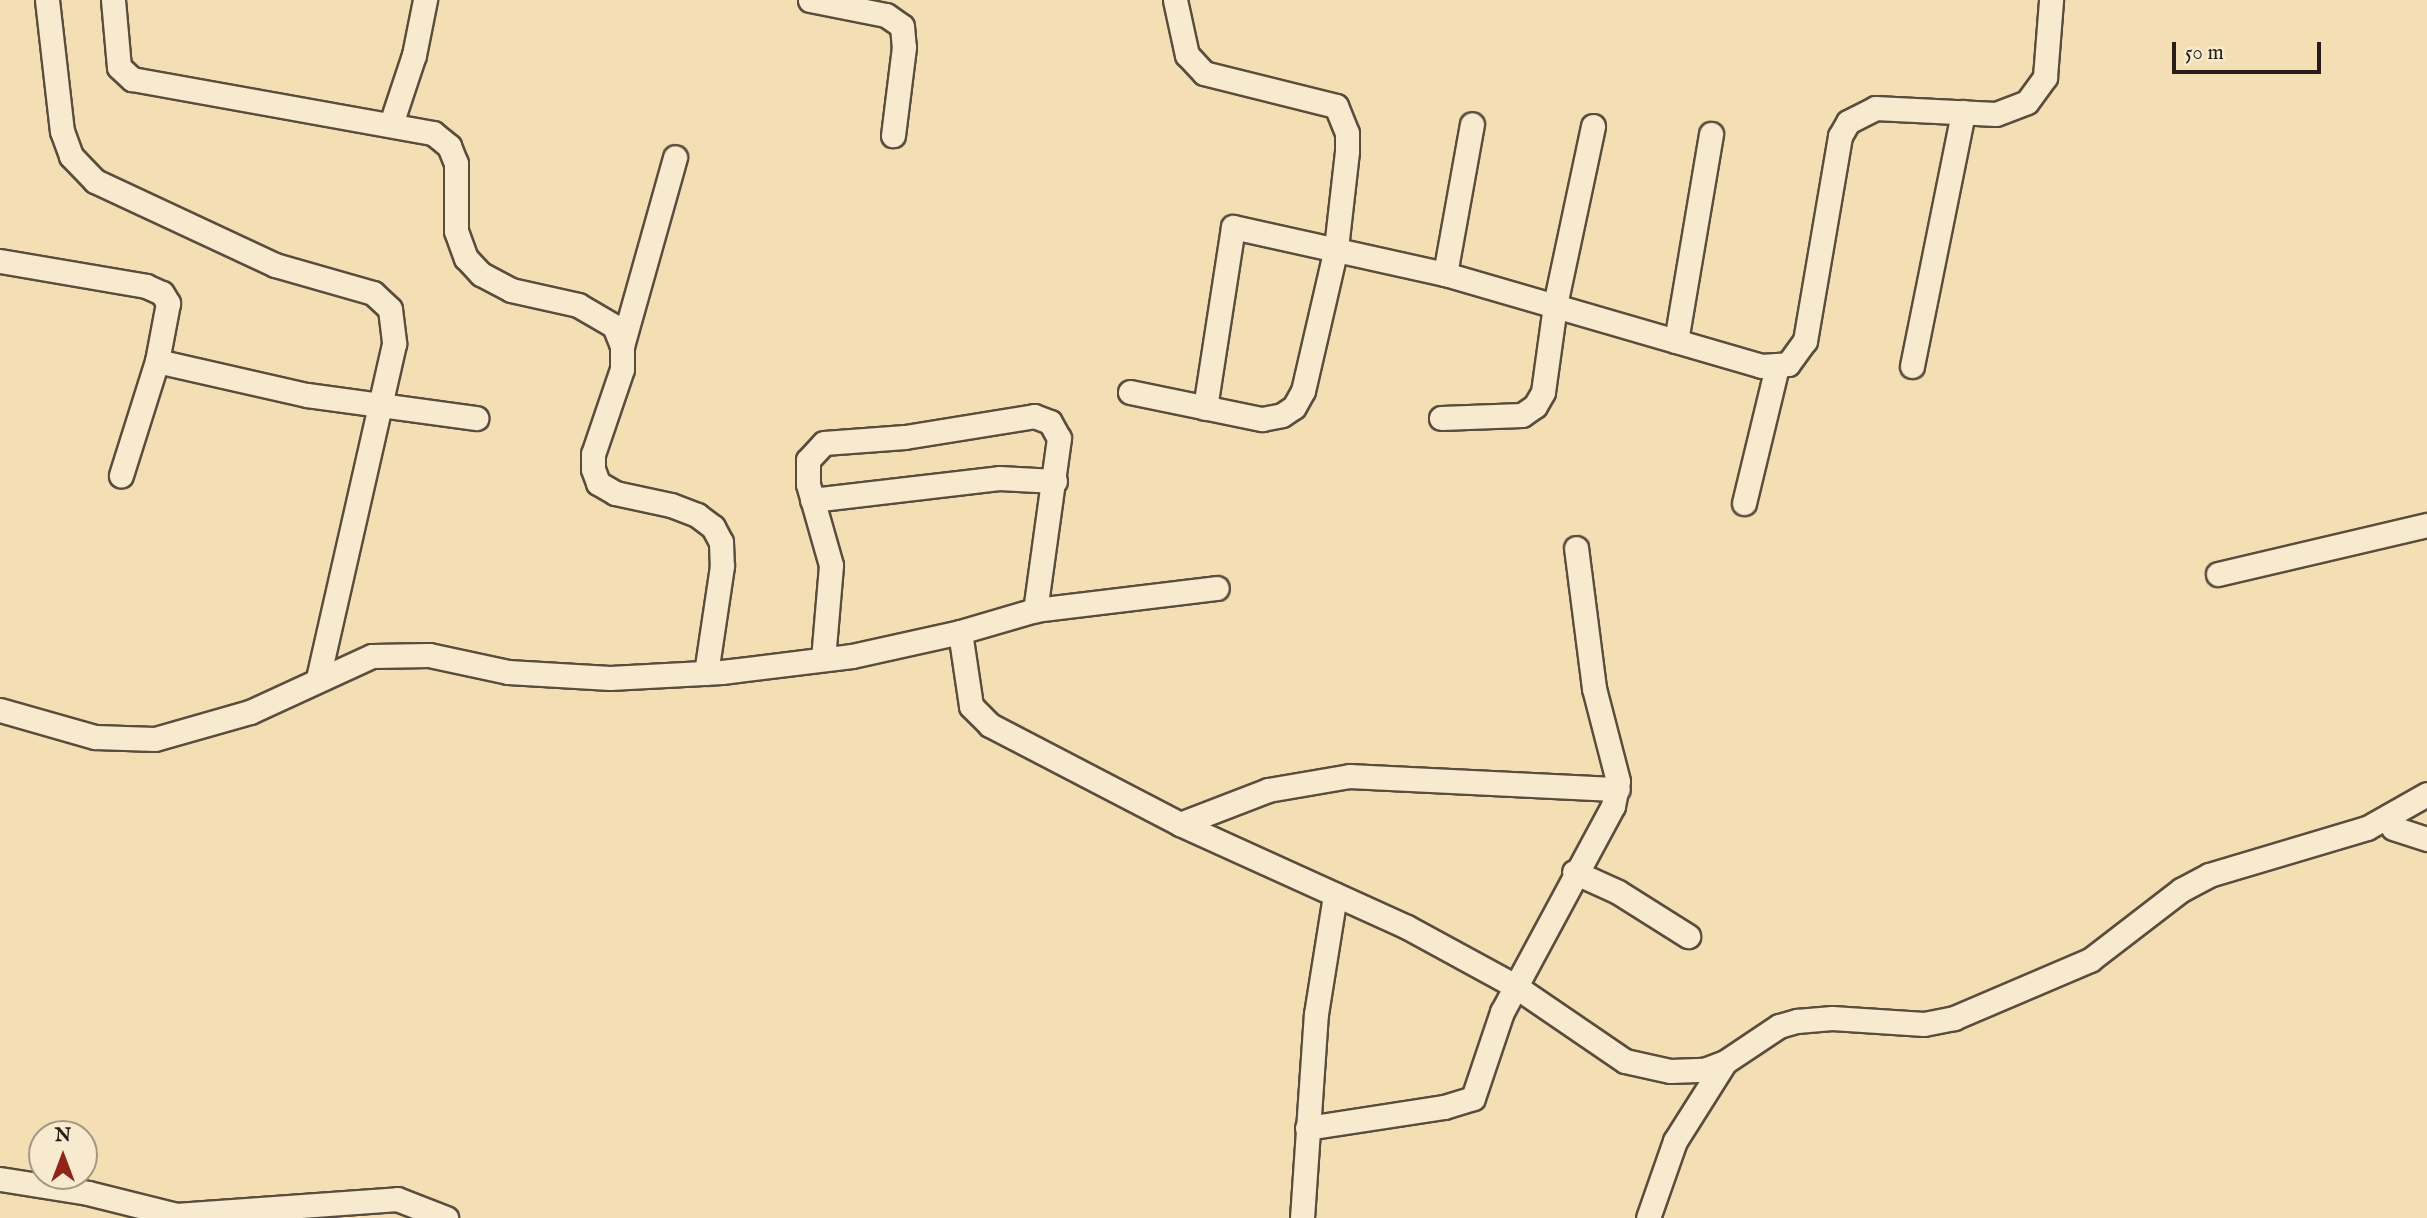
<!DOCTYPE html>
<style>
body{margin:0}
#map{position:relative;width:2427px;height:1218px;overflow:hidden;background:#f4dfb4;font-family:"IM FELL English",serif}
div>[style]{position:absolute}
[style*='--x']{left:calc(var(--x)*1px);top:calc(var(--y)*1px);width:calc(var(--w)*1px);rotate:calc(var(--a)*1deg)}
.roads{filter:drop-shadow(2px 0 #5a4d3e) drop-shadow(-2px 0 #5a4d3e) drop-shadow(0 2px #5a4d3e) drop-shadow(0 -2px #5a4d3e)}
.minor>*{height:23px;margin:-11.5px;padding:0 11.5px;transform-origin:11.5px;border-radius:11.5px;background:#f8eace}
span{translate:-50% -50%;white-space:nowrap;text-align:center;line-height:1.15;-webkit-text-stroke:7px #f8eace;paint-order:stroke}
.north{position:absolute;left:28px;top:1120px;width:70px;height:70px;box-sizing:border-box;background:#f8eace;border:2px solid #a49885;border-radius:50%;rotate:0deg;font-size:19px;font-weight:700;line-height:28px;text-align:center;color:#271c17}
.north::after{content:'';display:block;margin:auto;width:24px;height:32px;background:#8f2418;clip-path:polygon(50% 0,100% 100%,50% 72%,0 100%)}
.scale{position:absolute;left:2172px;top:42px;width:149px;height:32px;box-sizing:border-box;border:4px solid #271c17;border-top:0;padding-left:9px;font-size:21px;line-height:24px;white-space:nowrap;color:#271c17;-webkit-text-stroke:5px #f8eace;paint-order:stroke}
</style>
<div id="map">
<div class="roads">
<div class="minor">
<div style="--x:47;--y:0;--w:132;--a:83.5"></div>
<div style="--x:62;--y:131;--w:27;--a:70"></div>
<div style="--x:71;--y:156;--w:35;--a:46"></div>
<div style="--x:95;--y:181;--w:199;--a:25"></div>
<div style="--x:275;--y:265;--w:102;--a:15.9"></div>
<div style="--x:373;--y:293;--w:23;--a:43"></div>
<div style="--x:390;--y:309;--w:35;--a:83"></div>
<div style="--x:394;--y:344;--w:344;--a:102.8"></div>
<div style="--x:113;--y:0;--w:67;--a:84.9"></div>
<div style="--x:119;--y:67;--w:18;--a:43"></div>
<div style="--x:132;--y:79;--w:306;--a:10.2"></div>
<div style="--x:433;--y:133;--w:21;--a:39"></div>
<div style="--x:449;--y:146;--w:18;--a:68"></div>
<div style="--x:456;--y:163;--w:68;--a:90"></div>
<div style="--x:456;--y:231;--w:29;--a:70"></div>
<div style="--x:466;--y:258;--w:22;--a:47"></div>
<div style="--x:481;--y:274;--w:34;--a:28"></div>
<div style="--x:511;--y:290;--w:69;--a:12.6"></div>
<div style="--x:578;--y:305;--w:42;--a:30.3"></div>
<div style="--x:614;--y:326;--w:22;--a:68"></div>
<div style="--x:622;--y:346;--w:23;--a:90"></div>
<div style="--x:622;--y:369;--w:90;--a:108.8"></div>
<div style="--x:593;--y:454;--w:15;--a:90"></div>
<div style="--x:593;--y:469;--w:15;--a:70"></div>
<div style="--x:598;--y:483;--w:20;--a:30"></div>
<div style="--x:615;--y:493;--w:57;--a:12.1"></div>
<div style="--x:671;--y:505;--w:28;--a:21"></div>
<div style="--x:697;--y:515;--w:20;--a:37"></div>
<div style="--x:713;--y:527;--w:17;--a:62"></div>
<div style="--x:721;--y:542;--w:24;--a:88"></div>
<div style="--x:722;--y:566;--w:108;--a:98.5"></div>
<div style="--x:810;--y:0;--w:77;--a:11.2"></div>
<div style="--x:886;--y:15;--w:19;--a:35"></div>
<div style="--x:902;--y:26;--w:21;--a:85"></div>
<div style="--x:904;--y:47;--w:89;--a:97.1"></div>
<div style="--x:391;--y:124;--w:73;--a:-71.6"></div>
<div style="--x:414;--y:55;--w:56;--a:-78.7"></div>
<div style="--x:0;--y:261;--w:148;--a:9.7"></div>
<div style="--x:146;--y:286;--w:17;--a:24"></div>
<div style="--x:162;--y:293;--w:12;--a:59"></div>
<div style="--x:168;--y:303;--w:59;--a:100.7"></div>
<div style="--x:157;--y:361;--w:120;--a:107.5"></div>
<div style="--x:1445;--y:274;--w:152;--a:-79.8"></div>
<div style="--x:1676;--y:341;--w:210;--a:-80.4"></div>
<div style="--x:622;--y:346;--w:196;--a:-74.3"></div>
<div style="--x:157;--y:361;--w:154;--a:12.8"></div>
<div style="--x:307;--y:395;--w:171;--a:7.8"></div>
<div style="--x:1912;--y:366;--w:259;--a:-78.6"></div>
<div style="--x:1130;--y:392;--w:135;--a:11.6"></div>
<div style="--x:1262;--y:419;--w:20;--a:-11"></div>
<div style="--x:1282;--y:415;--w:14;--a:-34"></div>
<div style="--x:1294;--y:407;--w:18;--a:-61"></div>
<div style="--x:1303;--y:391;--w:147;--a:-77"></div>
<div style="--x:1336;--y:248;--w:98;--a:-83.5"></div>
<div style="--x:1347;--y:151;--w:18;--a:-90"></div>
<div style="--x:1347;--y:133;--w:29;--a:-112"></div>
<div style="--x:1336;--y:106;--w:136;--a:-166"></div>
<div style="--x:1204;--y:73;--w:25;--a:-133"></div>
<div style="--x:1187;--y:55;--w:56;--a:-102.3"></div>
<div style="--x:1205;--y:408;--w:183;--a:-81.2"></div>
<div style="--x:1233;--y:227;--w:217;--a:12.5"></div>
<div style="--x:1445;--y:274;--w:329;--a:16.2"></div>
<div style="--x:1761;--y:366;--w:27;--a:-4"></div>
<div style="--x:1788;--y:364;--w:29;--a:-54"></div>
<div style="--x:1805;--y:341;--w:208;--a:-80.3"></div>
<div style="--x:1840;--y:136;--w:16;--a:-60"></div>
<div style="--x:1848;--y:122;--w:30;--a:-27"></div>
<div style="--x:1875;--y:108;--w:121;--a:2.8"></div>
<div style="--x:1996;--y:114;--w:33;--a:-21"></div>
<div style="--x:2027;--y:102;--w:31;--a:-54"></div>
<div style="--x:2045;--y:77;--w:77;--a:-85.5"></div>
<div style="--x:1441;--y:418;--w:81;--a:-2.1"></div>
<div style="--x:1522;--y:415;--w:16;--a:-35"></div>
<div style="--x:1535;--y:406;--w:16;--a:-60"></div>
<div style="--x:1543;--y:392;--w:88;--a:-82.1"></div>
<div style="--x:1555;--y:305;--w:183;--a:-78"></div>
<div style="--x:812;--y:500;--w:188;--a:-6.7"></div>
<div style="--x:999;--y:478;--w:56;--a:3.1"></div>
<div style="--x:1744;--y:503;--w:140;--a:-76.4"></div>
<div style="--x:2218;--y:574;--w:215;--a:-13.2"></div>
<div style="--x:960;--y:632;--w:75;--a:81.5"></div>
<div style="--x:971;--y:706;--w:27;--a:45"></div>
<div style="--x:990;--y:725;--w:214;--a:27.5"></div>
<div style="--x:1180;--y:824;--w:249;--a:24.4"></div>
<div style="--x:1407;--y:927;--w:123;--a:28.6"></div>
<div style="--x:1515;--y:986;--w:133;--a:34.3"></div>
<div style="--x:1625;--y:1061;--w:46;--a:12.5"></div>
<div style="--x:1670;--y:1071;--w:34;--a:-2"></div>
<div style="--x:1704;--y:1070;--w:22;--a:-21"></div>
<div style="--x:1725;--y:1062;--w:65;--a:-33.7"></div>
<div style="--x:1779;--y:1026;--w:19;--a:-16"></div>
<div style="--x:1797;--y:1021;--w:35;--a:-5"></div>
<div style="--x:1832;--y:1018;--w:92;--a:3.7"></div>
<div style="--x:1924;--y:1024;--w:31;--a:-11"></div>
<div style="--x:1954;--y:1018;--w:148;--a:-23.1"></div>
<div style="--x:2090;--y:960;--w:115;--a:-37.6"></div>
<div style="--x:2181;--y:890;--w:32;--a:-28"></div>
<div style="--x:2209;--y:875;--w:165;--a:-16.6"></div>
<div style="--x:2367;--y:828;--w:69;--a:-29.5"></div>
<div style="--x:823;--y:659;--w:94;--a:-85.1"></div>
<div style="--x:831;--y:565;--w:84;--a:-105.9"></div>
<div style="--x:808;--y:484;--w:24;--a:-90"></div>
<div style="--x:808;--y:460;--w:23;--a:-47"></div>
<div style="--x:824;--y:443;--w:81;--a:-4.2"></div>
<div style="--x:905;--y:437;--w:131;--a:-9.2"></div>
<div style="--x:1034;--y:416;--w:17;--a:21"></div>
<div style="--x:1050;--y:422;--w:18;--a:61"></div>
<div style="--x:1059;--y:438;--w:174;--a:97.9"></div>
<div style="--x:0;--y:710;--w:99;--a:15.9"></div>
<div style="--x:95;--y:737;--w:60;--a:1.9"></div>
<div style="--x:155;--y:739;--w:99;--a:-15.9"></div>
<div style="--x:250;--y:712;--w:134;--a:-24.7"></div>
<div style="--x:372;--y:656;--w:57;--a:-1"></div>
<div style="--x:429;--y:655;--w:81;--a:12.1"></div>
<div style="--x:508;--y:672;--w:102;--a:3.4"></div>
<div style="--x:610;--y:678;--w:112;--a:-3.1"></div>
<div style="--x:722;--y:672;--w:131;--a:-7"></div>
<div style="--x:852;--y:656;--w:111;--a:-12.5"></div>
<div style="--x:960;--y:632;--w:78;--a:-16.3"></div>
<div style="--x:1035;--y:610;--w:183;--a:-6.9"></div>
<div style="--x:1180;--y:824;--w:94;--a:-21.1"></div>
<div style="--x:1268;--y:790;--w:83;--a:-9.7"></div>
<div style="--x:1350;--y:776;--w:268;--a:2.8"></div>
<div style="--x:2393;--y:828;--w:36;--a:18"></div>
<div style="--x:1574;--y:872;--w:48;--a:24.4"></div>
<div style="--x:1618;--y:892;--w:83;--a:32.2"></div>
<div style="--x:1307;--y:1128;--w:139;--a:-8.7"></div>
<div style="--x:1444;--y:1107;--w:30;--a:-17"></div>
<div style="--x:1473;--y:1098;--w:91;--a:-71.4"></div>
<div style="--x:1502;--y:1012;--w:234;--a:-61.7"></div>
<div style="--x:1613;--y:806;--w:25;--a:-79"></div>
<div style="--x:1618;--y:781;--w:96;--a:-104.5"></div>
<div style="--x:1594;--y:688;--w:141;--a:-97.3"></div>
<div style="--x:0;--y:1179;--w:89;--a:9"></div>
<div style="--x:88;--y:1193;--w:91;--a:14"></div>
<div style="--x:176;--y:1215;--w:222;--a:-4.1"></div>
<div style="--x:397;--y:1199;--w:53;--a:21.2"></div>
<div style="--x:1302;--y:1218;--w:204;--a:-86.1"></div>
<div style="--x:1316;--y:1014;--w:121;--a:-80.9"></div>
<div style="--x:1648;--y:1218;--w:82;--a:-70.7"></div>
<div style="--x:1675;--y:1141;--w:93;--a:-57.7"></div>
</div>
</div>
<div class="north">N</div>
<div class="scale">50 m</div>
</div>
